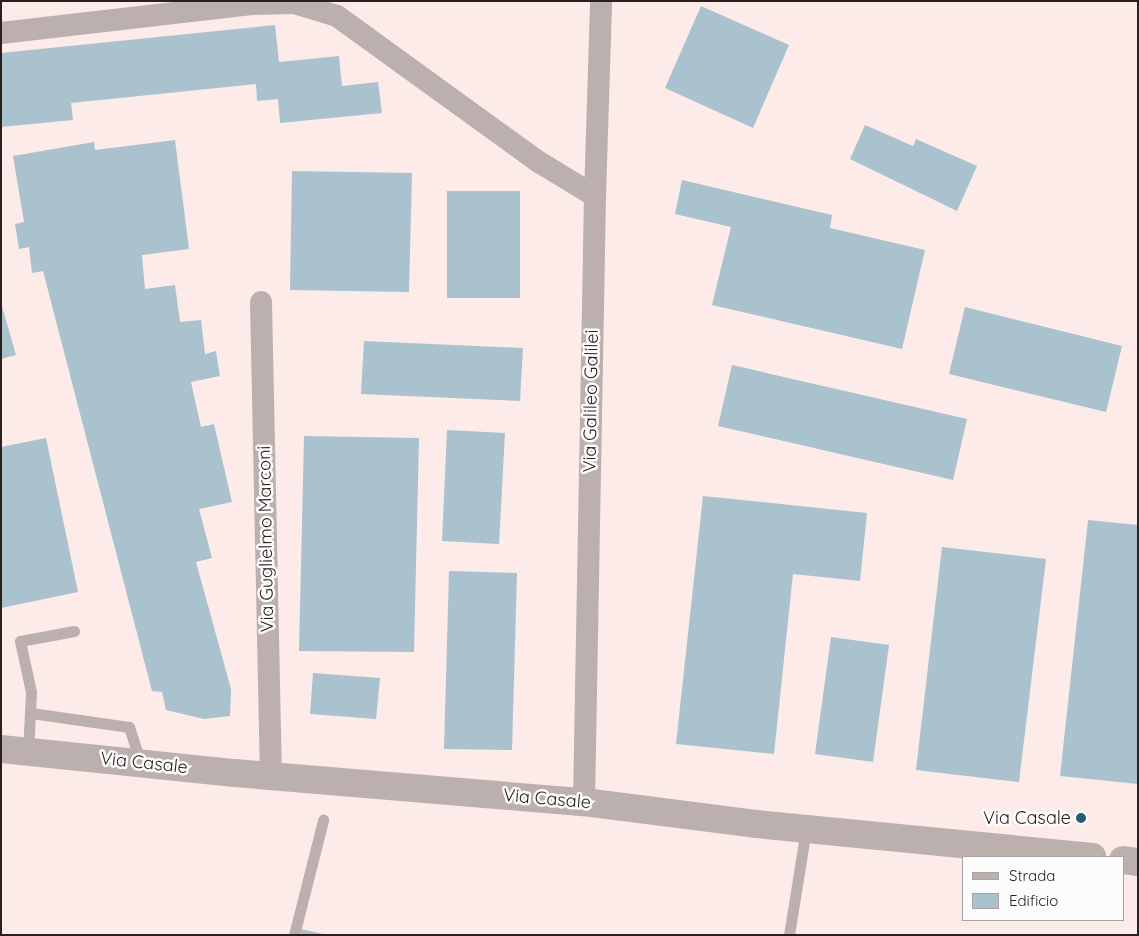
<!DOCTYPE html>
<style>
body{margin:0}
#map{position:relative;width:1139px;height:936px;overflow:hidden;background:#fcebe9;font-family:Quicksand,sans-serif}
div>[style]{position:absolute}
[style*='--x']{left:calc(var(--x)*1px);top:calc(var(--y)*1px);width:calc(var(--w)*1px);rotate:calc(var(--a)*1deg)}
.building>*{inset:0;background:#a9c2ce}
.service>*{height:11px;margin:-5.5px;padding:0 5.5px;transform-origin:5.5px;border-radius:5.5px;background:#bcb0ae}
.minor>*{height:22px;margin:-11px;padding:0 11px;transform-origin:11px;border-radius:11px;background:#bcb0ae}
.tertiary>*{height:28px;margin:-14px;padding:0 14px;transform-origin:14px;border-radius:14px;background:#bcb0ae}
.dots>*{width:14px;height:14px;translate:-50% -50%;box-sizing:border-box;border:2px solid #fcfcfc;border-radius:50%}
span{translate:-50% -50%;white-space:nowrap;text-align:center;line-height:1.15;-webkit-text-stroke:5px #fcfcfc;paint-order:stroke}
.street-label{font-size:18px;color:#2b201f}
.poi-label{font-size:18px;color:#2b201f}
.right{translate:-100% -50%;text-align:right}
.frame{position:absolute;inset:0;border:2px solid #2b201f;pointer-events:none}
.legend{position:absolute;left:962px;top:856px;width:162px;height:65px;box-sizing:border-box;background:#fcfcfc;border:1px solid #a8a4a4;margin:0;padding:6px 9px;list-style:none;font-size:15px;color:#2b201f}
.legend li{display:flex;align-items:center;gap:10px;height:25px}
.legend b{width:25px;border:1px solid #a8a4a4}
</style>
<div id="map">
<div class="building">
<div style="clip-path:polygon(701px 6px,789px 45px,753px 128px,665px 88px)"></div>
<div style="clip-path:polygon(275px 25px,279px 62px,339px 56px,342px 86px,378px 82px,382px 113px,280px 123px,278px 99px,257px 101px,256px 84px,71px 103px,73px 120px,1px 127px,1px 53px)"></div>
<div style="clip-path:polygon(865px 125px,913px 146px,916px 139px,977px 166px,957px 211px,850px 159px)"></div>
<div style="clip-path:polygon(175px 140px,189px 249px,142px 255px,145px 289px,175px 285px,180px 322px,201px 320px,205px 354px,216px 351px,220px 376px,191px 382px,201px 427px,214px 424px,232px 502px,199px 509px,212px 558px,196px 562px,231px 689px,230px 716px,204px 719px,166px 710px,162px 692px,152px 691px,43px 271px,32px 273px,29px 247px,19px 249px,15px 224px,24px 222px,13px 156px,94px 142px,95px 150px)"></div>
<div style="clip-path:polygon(292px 171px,412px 173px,409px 292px,290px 290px)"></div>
<div style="clip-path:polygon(682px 180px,832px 215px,830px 228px,925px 250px,902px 349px,712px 305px,731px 227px,675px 214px)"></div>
<div style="clip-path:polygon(447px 191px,520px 191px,520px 298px,447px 298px)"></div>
<div style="clip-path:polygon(1px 303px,16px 355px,1px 359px)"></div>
<div style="clip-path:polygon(965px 307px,1122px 346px,1106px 412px,949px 374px)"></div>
<div style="clip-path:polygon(364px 341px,523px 348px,520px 401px,361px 394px)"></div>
<div style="clip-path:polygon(732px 365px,967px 419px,953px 480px,718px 426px)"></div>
<div style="clip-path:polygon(447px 430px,505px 433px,499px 544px,442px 541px)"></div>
<div style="clip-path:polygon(304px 436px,419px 438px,414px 652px,299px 651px)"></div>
<div style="clip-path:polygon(46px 438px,78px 592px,1px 608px,1px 447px)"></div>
<div style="clip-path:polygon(703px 496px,867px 513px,860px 581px,793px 574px,774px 754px,676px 744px)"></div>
<div style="clip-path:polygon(1088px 520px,1138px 525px,1138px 784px,1060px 776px)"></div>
<div style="clip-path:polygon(942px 547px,1046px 559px,1019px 782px,916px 770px)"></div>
<div style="clip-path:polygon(449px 571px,517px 573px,512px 750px,444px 749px)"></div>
<div style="clip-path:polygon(831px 637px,889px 645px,873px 762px,815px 754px)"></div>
<div style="clip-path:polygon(313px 673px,380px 678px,376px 719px,310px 714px)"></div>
<div style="clip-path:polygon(301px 929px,323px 934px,323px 935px,299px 935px)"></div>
</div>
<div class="service">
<div style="--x:31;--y:713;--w:99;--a:8.1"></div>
<div style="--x:129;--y:727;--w:38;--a:72"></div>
<div style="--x:28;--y:752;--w:60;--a:-87.1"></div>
<div style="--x:31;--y:692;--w:52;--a:-102.2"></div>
<div style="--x:20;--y:641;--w:55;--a:-10.5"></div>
<div style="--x:294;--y:935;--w:119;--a:-75.8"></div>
<div style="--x:789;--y:935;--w:107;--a:-80.9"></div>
</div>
<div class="minor">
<div style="--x:1;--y:33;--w:252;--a:-6.6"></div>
<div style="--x:251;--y:4;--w:43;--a:-1.3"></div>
<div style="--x:294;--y:3;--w:45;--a:16.8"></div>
<div style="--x:337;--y:16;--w:249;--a:35.9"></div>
<div style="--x:539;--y:162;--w:66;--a:31.3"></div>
<div style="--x:261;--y:302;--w:474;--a:88.8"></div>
<div style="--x:584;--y:802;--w:606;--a:-88.96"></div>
<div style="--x:595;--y:196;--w:195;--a:-88.2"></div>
</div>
<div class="tertiary">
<div style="--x:1;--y:749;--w:235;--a:5.9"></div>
<div style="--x:235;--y:773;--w:350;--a:4.8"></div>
<div style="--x:584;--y:802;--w:173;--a:7.3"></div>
<div style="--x:756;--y:824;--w:338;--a:5.6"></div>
<div style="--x:1123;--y:860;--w:15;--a:8"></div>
</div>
<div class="dots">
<div style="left:1081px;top:818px;background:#235e76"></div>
</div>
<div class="street-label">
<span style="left:591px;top:401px;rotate:-89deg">Via Galileo Galilei</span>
<span style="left:266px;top:539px;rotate:-91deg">Via Guglielmo Marconi</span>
<span style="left:144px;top:763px;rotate:6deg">Via Casale</span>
<span style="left:547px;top:799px;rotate:5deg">Via Casale</span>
</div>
<div class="poi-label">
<span class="right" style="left:1071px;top:818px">Via Casale</span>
</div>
<div class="frame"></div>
<ul class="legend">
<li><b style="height:6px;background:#bcb0ae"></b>Strada</li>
<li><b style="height:14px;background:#a9c2ce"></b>Edificio</li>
</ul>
</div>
